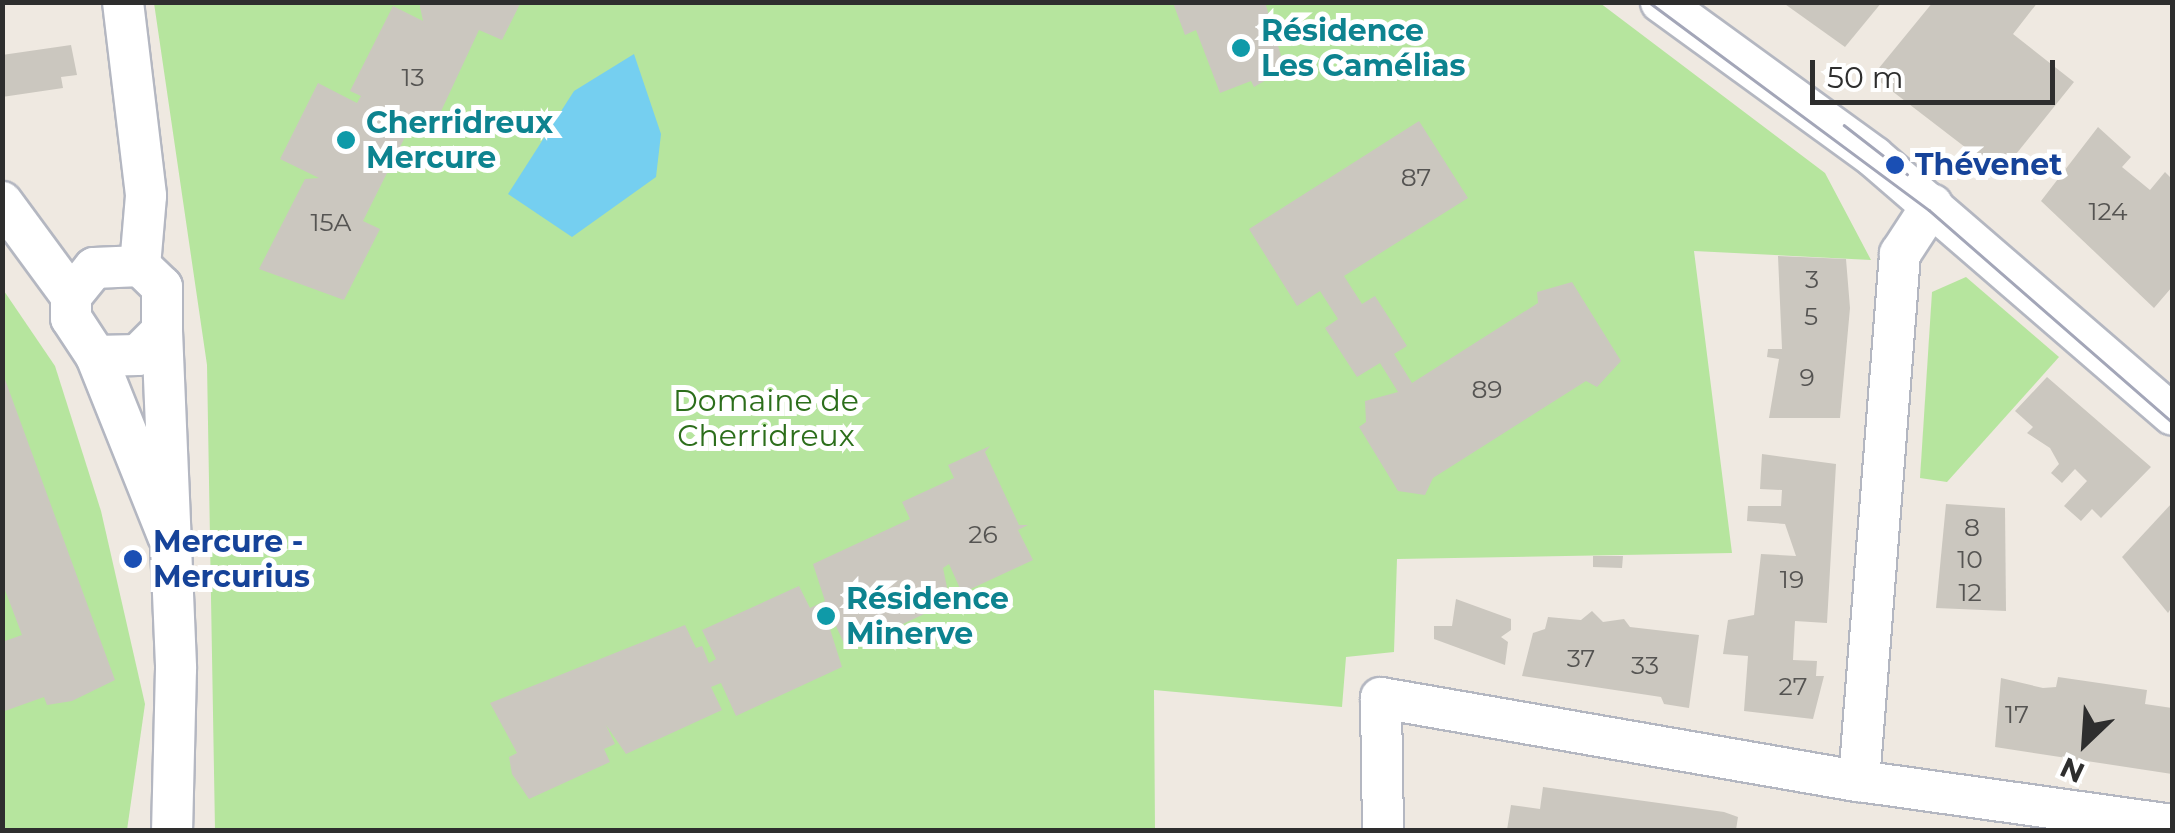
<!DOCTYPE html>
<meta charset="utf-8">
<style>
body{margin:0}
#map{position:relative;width:2175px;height:833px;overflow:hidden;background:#efe9e1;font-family:Montserrat,sans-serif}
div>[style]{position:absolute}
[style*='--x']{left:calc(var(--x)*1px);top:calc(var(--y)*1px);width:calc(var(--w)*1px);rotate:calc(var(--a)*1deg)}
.green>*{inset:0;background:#b6e59e}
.water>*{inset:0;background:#75cff0}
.building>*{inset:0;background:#cbc7bf}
.roads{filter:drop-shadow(2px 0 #b4b7c1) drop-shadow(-2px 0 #b4b7c1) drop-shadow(0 2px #b4b7c1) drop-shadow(0 -2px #b4b7c1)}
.minor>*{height:40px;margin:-20px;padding:0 20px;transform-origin:20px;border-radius:20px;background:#fff}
.tram>*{height:2.5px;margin:-1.25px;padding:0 1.25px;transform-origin:1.25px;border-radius:1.25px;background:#a3a6b8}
.dots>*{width:28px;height:28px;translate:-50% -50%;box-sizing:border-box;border:5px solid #fff;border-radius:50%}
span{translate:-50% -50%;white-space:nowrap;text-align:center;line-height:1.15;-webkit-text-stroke:10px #fff;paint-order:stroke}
.number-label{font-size:25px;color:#555452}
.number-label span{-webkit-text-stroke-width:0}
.culture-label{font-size:30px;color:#0d838f;font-weight:700}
.left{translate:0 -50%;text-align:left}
.transit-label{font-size:30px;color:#164399;font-weight:700}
.park-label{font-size:30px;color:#2c6e1b}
.frame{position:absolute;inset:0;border:5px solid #2e2e2e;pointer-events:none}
.north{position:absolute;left:2035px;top:693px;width:100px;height:100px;-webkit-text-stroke:8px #fff;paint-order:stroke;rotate:205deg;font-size:28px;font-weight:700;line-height:40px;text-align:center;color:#2e2e2e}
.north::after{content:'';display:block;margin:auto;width:35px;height:45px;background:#2e2e2e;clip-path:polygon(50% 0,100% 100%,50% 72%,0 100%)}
.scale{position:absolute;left:1810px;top:60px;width:245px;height:45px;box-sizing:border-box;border:5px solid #2e2e2e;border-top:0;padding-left:12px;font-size:30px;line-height:35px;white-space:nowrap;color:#2e2e2e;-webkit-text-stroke:8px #fff;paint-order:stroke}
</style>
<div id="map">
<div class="green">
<div style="clip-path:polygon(154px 3px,1600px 3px,1825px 173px,1871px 260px,1694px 251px,1732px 553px,1397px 559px,1394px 652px,1346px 657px,1342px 707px,1154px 690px,1155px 830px,215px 830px,207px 365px)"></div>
<div style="clip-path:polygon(1966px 277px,2059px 357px,1947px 482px,1920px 478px,1932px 292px)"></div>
<div style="clip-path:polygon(2px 288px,55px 366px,101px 511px,145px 704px,127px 830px,3px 830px)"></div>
</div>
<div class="water">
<div style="clip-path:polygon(634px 54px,661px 134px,656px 177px,572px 237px,508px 194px,574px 91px)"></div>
</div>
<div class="building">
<div style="clip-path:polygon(419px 2px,521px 2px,502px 40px,479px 30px,436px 122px,417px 113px,363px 221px,380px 229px,344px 300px,259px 269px,305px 179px,319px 178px,280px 159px,318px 83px,357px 103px,361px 96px,350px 91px,393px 6px,423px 21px)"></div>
<div style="clip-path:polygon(1265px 2px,1285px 69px,1254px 87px,1251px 81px,1220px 93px,1196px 30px,1185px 35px,1173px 3px)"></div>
<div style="clip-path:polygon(1782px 2px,1882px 2px,1845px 47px)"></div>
<div style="clip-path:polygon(1933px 2px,2038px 2px,2013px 34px,2074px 82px,2000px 174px,1879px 81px,1885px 73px,1879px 68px)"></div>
<div style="clip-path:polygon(71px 45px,77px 75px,61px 77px,63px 88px,2px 97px,2px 55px)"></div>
<div style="clip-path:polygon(1419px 121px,1468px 198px,1344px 276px,1362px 304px,1375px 296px,1407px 346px,1394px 354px,1412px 383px,1538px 303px,1537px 292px,1572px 282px,1621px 361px,1597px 387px,1586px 381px,1433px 478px,1425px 495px,1398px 491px,1359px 427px,1366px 422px,1365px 401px,1398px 392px,1380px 363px,1357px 377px,1325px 328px,1338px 319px,1320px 291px,1297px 306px,1249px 229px)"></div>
<div style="clip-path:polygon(2098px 127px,2131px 157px,2122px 167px,2150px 190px,2165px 172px,2172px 179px,2172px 287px,2154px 308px,2041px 201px)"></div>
<div style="clip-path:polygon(1778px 256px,1846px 259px,1850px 308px,1840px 418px,1769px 418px,1779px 359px,1767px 357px,1768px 349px,1782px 349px)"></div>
<div style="clip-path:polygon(3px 374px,115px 680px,72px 701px,47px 705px,44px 697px,2px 712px,2px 642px,22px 635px,2px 582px)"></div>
<div style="clip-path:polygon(2047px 377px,2151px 467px,2101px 518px,2092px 509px,2081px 521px,2064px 506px,2087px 481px,2075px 469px,2062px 483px,2051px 473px,2059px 464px,2050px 448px,2027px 433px,2033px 427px,2015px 411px)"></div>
<div style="clip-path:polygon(990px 446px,985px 452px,1019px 525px,1028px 525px,1018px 530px,1033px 560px,962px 593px,949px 564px,943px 568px,950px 602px,847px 650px,836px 626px,830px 629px,842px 667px,736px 716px,721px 683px,711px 687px,722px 710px,626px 754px,606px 725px,615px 744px,604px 749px,610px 762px,529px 799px,512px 774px,509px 757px,517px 753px,490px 703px,685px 625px,696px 648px,702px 646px,709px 663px,716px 659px,702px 630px,799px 586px,810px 608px,825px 601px,813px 564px,910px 519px,902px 502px,954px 478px,948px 465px)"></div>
<div style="clip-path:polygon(1762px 454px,1836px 464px,1827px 623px,1795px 621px,1793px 660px,1817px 661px,1816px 676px,1824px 676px,1813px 719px,1744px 711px,1748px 656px,1723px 654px,1728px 620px,1754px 615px,1761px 554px,1796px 556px,1785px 524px,1747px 521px,1748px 506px,1781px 506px,1782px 490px,1760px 489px)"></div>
<div style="clip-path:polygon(2172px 503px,2172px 607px,2168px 613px,2122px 557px)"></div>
<div style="clip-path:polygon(1946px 504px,2005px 508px,2006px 611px,1936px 608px)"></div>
<div style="clip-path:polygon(1593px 556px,1623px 556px,1622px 568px,1593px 567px)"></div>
<div style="clip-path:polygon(1456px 599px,1511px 619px,1511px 630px,1501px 637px,1508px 642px,1505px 665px,1434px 639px,1434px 626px,1452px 626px)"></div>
<div style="clip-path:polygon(1592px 611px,1603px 622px,1624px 619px,1630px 627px,1699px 635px,1689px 708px,1664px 704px,1661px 697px,1522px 676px,1533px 633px,1545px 629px,1548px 617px,1581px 620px)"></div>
<div style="clip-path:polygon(2058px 677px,2147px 690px,2145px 704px,2172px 708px,2172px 774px,1995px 747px,2001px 678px,2043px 688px,2056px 687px)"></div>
<div style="clip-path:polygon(1543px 787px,1724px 812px,1738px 817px,1736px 830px,1507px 830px,1511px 805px,1540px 809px)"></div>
</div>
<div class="roads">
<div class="minor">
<div style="--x:123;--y:2;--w:195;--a:83.2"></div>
<div style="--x:146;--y:196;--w:70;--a:94.9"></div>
<div style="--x:1661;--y:2;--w:263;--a:36"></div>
<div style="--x:1874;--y:157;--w:394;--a:40.8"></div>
<div style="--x:2;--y:202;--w:117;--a:53.7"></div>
<div style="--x:162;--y:331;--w:338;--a:87.6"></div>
<div style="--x:176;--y:669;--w:161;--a:91.4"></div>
<div style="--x:96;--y:356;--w:42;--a:-1.4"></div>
<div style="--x:138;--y:355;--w:34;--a:-45"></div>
<div style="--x:162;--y:331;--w:44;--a:-90"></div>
<div style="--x:162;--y:287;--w:30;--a:-136"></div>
<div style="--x:140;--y:266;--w:46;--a:177.5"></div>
<div style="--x:94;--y:268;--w:36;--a:129"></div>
<div style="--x:71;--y:296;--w:22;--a:90"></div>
<div style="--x:71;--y:318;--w:45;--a:56.7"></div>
<div style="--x:96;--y:356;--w:194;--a:68.2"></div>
<div style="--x:1859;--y:781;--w:529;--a:-85.55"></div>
<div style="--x:1900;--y:254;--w:59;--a:-56.9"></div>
<div style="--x:1383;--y:830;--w:132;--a:-90.9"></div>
<div style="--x:1381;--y:698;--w:485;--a:9.9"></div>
<div style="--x:1859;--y:781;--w:316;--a:8"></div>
</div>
</div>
<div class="tram">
<div style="--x:1649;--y:2;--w:349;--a:36.6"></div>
<div style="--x:1929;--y:210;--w:322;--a:41.1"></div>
<div style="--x:1844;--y:125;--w:80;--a:37.9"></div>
</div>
<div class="dots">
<div style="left:1241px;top:48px;background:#0f9aa8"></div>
<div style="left:346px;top:140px;background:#0f9aa8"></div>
<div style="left:1895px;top:165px;background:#1a4fb4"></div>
<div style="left:133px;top:559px;background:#1a4fb4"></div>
<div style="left:826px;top:616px;background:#0f9aa8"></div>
</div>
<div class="number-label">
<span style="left:413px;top:77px">13</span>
<span style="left:1416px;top:177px">87</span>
<span style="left:2108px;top:211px">124</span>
<span style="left:331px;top:222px">15A</span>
<span style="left:1812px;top:279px">3</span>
<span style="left:1811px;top:316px">5</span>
<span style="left:1807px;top:377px">9</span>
<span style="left:1487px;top:389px">89</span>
<span style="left:1972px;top:527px">8</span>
<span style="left:983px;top:534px">26</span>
<span style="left:1970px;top:559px">10</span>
<span style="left:1792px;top:579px">19</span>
<span style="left:1970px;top:592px">12</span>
<span style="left:1581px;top:658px">37</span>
<span style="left:1645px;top:665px">33</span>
<span style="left:1793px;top:686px">27</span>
<span style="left:2017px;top:714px">17</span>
</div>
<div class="culture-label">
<span class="left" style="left:1261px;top:48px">Résidence<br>Les Camélias</span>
<span class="left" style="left:366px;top:140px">Cherridreux<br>Mercure</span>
<span class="left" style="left:846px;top:616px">Résidence<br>Minerve</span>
</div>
<div class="transit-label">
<span class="left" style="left:1915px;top:165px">Thévenet</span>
<span class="left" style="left:153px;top:559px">Mercure -<br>Mercurius</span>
</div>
<div class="park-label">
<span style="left:766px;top:418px">Domaine de<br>Cherridreux</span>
</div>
<div class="frame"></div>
<div class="north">N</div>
<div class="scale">50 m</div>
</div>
